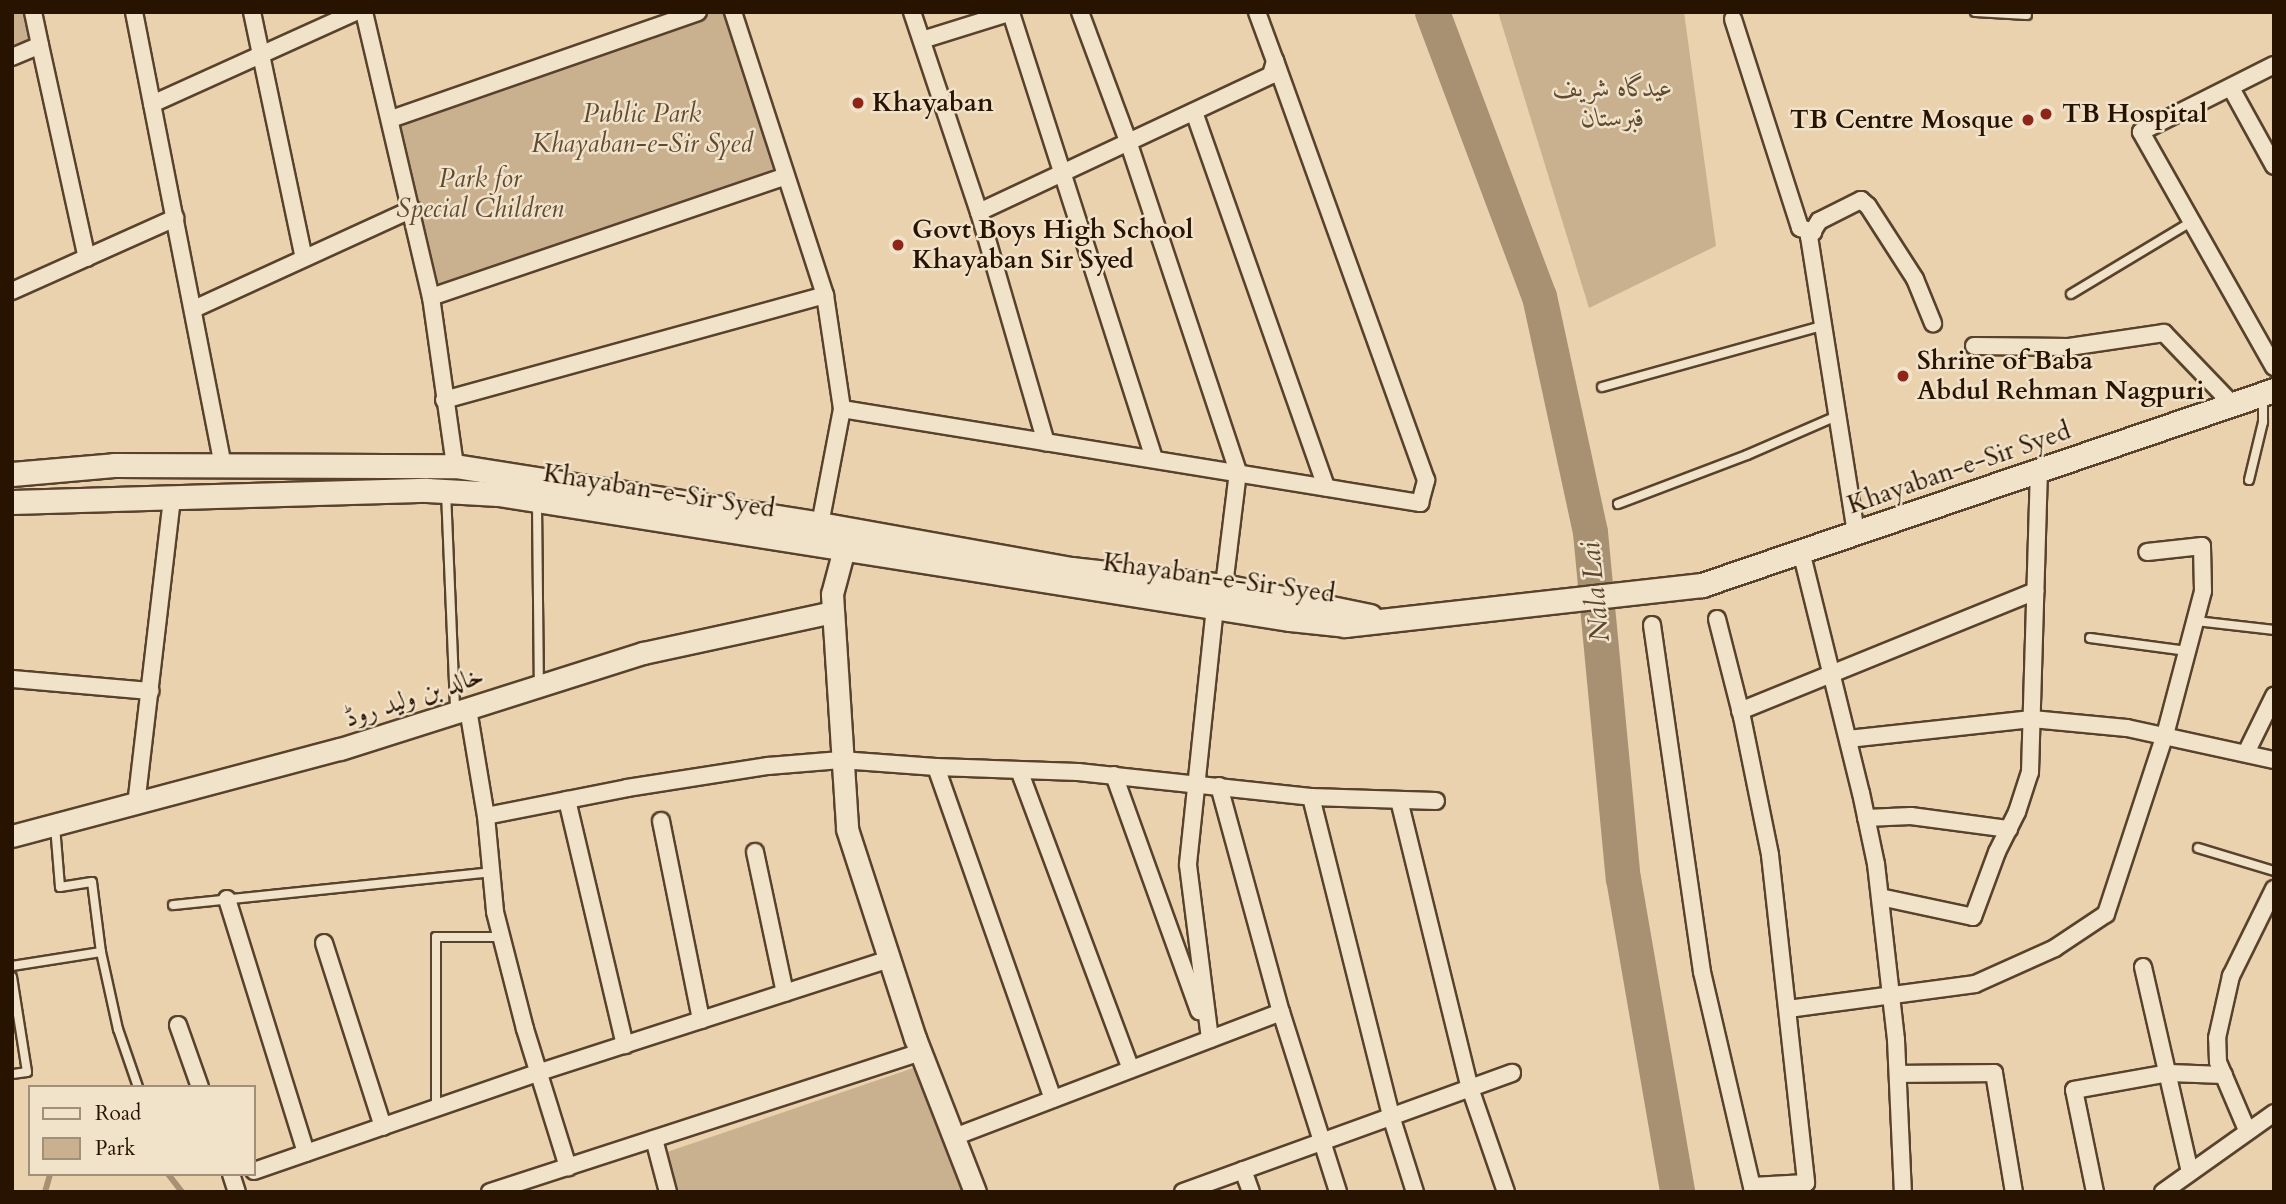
<!DOCTYPE html>
<meta charset="utf-8">
<style>
body{margin:0}
#map{position:relative;width:2286px;height:1204px;overflow:hidden;background:#ead2ae;font-family:Cardo,Amiri,serif}
div>[style]{position:absolute}
[style*='--x']{left:calc(var(--x)*1px);top:calc(var(--y)*1px);width:calc(var(--w)*1px);rotate:calc(var(--a)*1deg)}
.green>*{inset:0;background:#c9b190}
.stream>*{height:6px;margin:-3px;padding:0 3px;transform-origin:3px;border-radius:3px;background:#a89173}
.river>*{height:35px;margin:-17.5px;padding:0 17.5px;transform-origin:17.5px;border-radius:17.5px;background:#a89173}
.roads{filter:drop-shadow(2px 0 #58422c) drop-shadow(-2px 0 #58422c) drop-shadow(0 2px #58422c) drop-shadow(0 -2px #58422c)}
.service>*{height:8px;margin:-4px;padding:0 4px;transform-origin:4px;border-radius:4px;background:#f1e2ca}
.minor>*{height:16px;margin:-8px;padding:0 8px;transform-origin:8px;border-radius:8px;background:#f1e2ca}
.tertiary>*{height:21px;margin:-10.5px;padding:0 10.5px;transform-origin:10.5px;border-radius:10.5px;background:#f1e2ca}
.secondary>*{height:23px;margin:-11.5px;padding:0 11.5px;transform-origin:11.5px;border-radius:11.5px;background:#f1e2ca}
.dots>*{width:19px;height:19px;translate:-50% -50%;box-sizing:border-box;border:4px solid #f1e2ca;border-radius:50%}
span{translate:-50% -50%;white-space:nowrap;text-align:center;line-height:1.15;-webkit-text-stroke:5px #f1e2ca;paint-order:stroke}
.park-label{font-size:26px;color:#604a32;font-style:italic}
.poi-label{font-size:26px;color:#281200;font-weight:700}
.left{translate:0 -50%;text-align:left}
.right{translate:-100% -50%;text-align:right}
.street-label{font-size:26px;color:#281200}
.water-label{font-size:28px;color:#5b452e;font-style:italic}
.frame{position:absolute;inset:0;border:14px solid #281200;pointer-events:none}
.legend{position:absolute;left:28px;top:1085px;width:228px;height:91px;box-sizing:border-box;background:#f1e2ca;border:2px solid #a18f79;margin:0;padding:9px 12px;list-style:none;font-size:21px;color:#281200}
.legend li{display:flex;align-items:center;gap:14px;height:35px}
.legend b{width:35px;border:2px solid #a18f79}
</style>
<div id="map">
<div class="green">
<div style="clip-path:polygon(12px 12px,33px 12px,40px 45px,12px 57px)"></div>
<div style="clip-path:polygon(698px 12px,733px 12px,786px 176px,431px 297px,391px 119px)"></div>
<div style="clip-path:polygon(1498px 12px,1684px 12px,1716px 246px,1589px 308px)"></div>
<div style="clip-path:polygon(925px 1064px,975px 1192px,678px 1192px,667px 1152px)"></div>
</div>
<div class="stream">
<div style="--x:168;--y:1174;--w:23;--a:52"></div>
<div style="--x:45;--y:1192;--w:19;--a:-74"></div>
</div>
<div class="river">
<div style="--x:1432;--y:12;--w:303;--a:69.4"></div>
<div style="--x:1539;--y:296;--w:241;--a:77.8"></div>
<div style="--x:1590;--y:532;--w:348;--a:84.6"></div>
<div style="--x:1623;--y:878;--w:319;--a:80.2"></div>
</div>
<div class="roads">
<div class="service">
<div style="--x:1975;--y:12;--w:52;--a:3.3"></div>
<div style="--x:2071;--y:294;--w:140;--a:-31"></div>
<div style="--x:1602;--y:387;--w:231;--a:-15.5"></div>
<div style="--x:2249;--y:480;--w:60;--a:-76.4"></div>
<div style="--x:2263;--y:422;--w:25;--a:-90"></div>
<div style="--x:446;--y:492;--w:218;--a:87.6"></div>
<div style="--x:537;--y:504;--w:179;--a:89.4"></div>
<div style="--x:1618;--y:504;--w:138;--a:-20.8"></div>
<div style="--x:1747;--y:455;--w:100;--a:-23.5"></div>
<div style="--x:2196;--y:621;--w:79;--a:6.6"></div>
<div style="--x:2090;--y:638;--w:98;--a:7.6"></div>
<div style="--x:55;--y:826;--w:61;--a:85.3"></div>
<div style="--x:60;--y:887;--w:32;--a:-9"></div>
<div style="--x:92;--y:882;--w:71;--a:82.7"></div>
<div style="--x:101;--y:952;--w:79;--a:77.6"></div>
<div style="--x:118;--y:1029;--w:61;--a:71"></div>
<div style="--x:2198;--y:848;--w:79;--a:16.8"></div>
<div style="--x:173;--y:905;--w:320;--a:-5.9"></div>
<div style="--x:12;--y:966;--w:90;--a:-8.9"></div>
<div style="--x:12;--y:977;--w:96;--a:81"></div>
<div style="--x:27;--y:1072;--w:15;--a:172"></div>
<div style="--x:436;--y:1108;--w:171;--a:-90"></div>
<div style="--x:436;--y:937;--w:65;--a:0"></div>
</div>
<div class="minor">
<div style="--x:33;--y:12;--w:34;--a:78"></div>
<div style="--x:134;--y:12;--w:463;--a:78.9"></div>
<div style="--x:252;--y:12;--w:251;--a:78.1"></div>
<div style="--x:364;--y:12;--w:293;--a:76.8"></div>
<div style="--x:431;--y:297;--w:171;--a:81.9"></div>
<div style="--x:733;--y:12;--w:298;--a:72"></div>
<div style="--x:825;--y:295;--w:115;--a:81.5"></div>
<div style="--x:842;--y:409;--w:117;--a:100.8"></div>
<div style="--x:912;--y:12;--w:211;--a:71.5"></div>
<div style="--x:979;--y:212;--w:240;--a:73.8"></div>
<div style="--x:1080;--y:12;--w:141;--a:69.6"></div>
<div style="--x:1129;--y:144;--w:346;--a:71.6"></div>
<div style="--x:1238;--y:472;--w:115;--a:97"></div>
<div style="--x:1011;--y:13;--w:468;--a:72.2"></div>
<div style="--x:1733;--y:19;--w:219;--a:72.2"></div>
<div style="--x:1800;--y:228;--w:14;--a:17"></div>
<div style="--x:922;--y:40;--w:94;--a:-17.3"></div>
<div style="--x:12;--y:57;--w:30;--a:-23"></div>
<div style="--x:40;--y:45;--w:218;--a:77.6"></div>
<div style="--x:2274;--y:65;--w:149;--a:153.3"></div>
<div style="--x:2141;--y:132;--w:270;--a:60.5"></div>
<div style="--x:2231;--y:88;--w:89;--a:61.1"></div>
<div style="--x:152;--y:104;--w:224;--a:-24.3"></div>
<div style="--x:1194;--y:112;--w:398;--a:70.6"></div>
<div style="--x:391;--y:119;--w:325;--a:-19.2"></div>
<div style="--x:979;--y:212;--w:323;--a:-25.1"></div>
<div style="--x:1271;--y:75;--w:15;--a:-74"></div>
<div style="--x:1275;--y:61;--w:52;--a:-110.2"></div>
<div style="--x:12;--y:291;--w:179;--a:-24.1"></div>
<div style="--x:431;--y:297;--w:375;--a:-18.8"></div>
<div style="--x:194;--y:309;--w:240;--a:-24.6"></div>
<div style="--x:1974;--y:346;--w:95;--a:0.6"></div>
<div style="--x:2069;--y:347;--w:96;--a:-8.4"></div>
<div style="--x:2164;--y:333;--w:98;--a:46.2"></div>
<div style="--x:444;--y:400;--w:395;--a:-15.4"></div>
<div style="--x:842;--y:409;--w:586;--a:9.24"></div>
<div style="--x:1420;--y:503;--w:24;--a:-75"></div>
<div style="--x:1426;--y:480;--w:445;--a:-109.8"></div>
<div style="--x:1856;--y:533;--w:300;--a:-99"></div>
<div style="--x:1809;--y:237;--w:19;--a:-58"></div>
<div style="--x:1819;--y:221;--w:47;--a:-26.6"></div>
<div style="--x:1861;--y:200;--w:9;--a:41"></div>
<div style="--x:1868;--y:206;--w:87;--a:57.2"></div>
<div style="--x:1915;--y:279;--w:48;--a:67.8"></div>
<div style="--x:1801;--y:551;--w:249;--a:76.1"></div>
<div style="--x:1861;--y:793;--w:73;--a:78.1"></div>
<div style="--x:1876;--y:864;--w:177;--a:83.5"></div>
<div style="--x:1896;--y:1040;--w:152;--a:87.4"></div>
<div style="--x:1717;--y:619;--w:101;--a:75.7"></div>
<div style="--x:1742;--y:717;--w:141;--a:78.5"></div>
<div style="--x:1770;--y:855;--w:330;--a:83.7"></div>
<div style="--x:1806;--y:1183;--w:54;--a:176.8"></div>
<div style="--x:1652;--y:625;--w:351;--a:81.8"></div>
<div style="--x:1702;--y:972;--w:226;--a:76.9"></div>
<div style="--x:12;--y:679;--w:139;--a:5"></div>
<div style="--x:468;--y:709;--w:109;--a:80.5"></div>
<div style="--x:486;--y:816;--w:96;--a:84.6"></div>
<div style="--x:495;--y:912;--w:121;--a:75.6"></div>
<div style="--x:525;--y:1029;--w:145;--a:72.7"></div>
<div style="--x:1740;--y:711;--w:319;--a:-22.1"></div>
<div style="--x:1848;--y:739;--w:185;--a:-6.2"></div>
<div style="--x:2032;--y:719;--w:95;--a:5.4"></div>
<div style="--x:2127;--y:728;--w:150;--a:12.3"></div>
<div style="--x:2246;--y:753;--w:64;--a:-63.8"></div>
<div style="--x:936;--y:767;--w:352;--a:70.6"></div>
<div style="--x:1019;--y:770;--w:319;--a:69.5"></div>
<div style="--x:1114;--y:775;--w:251;--a:70.2"></div>
<div style="--x:1219;--y:786;--w:234;--a:74.7"></div>
<div style="--x:1281;--y:1012;--w:189;--a:72.4"></div>
<div style="--x:1311;--y:797;--w:329;--a:75.9"></div>
<div style="--x:1391;--y:1116;--w:80;--a:72.5"></div>
<div style="--x:567;--y:800;--w:252;--a:76.7"></div>
<div style="--x:1399;--y:800;--w:297;--a:76.2"></div>
<div style="--x:1470;--y:1088;--w:110;--a:70.9"></div>
<div style="--x:136;--y:805;--w:309;--a:-83.3"></div>
<div style="--x:486;--y:816;--w:144;--a:-11.2"></div>
<div style="--x:627;--y:788;--w:143;--a:-8.9"></div>
<div style="--x:768;--y:766;--w:73;--a:-4.7"></div>
<div style="--x:841;--y:760;--w:95;--a:4.2"></div>
<div style="--x:936;--y:767;--w:142;--a:2"></div>
<div style="--x:1078;--y:772;--w:234;--a:6.1"></div>
<div style="--x:1311;--y:797;--w:125;--a:1.8"></div>
<div style="--x:1866;--y:818;--w:45;--a:-2.5"></div>
<div style="--x:1911;--y:816;--w:99;--a:7.6"></div>
<div style="--x:661;--y:821;--w:203;--a:78.6"></div>
<div style="--x:755;--y:852;--w:144;--a:78"></div>
<div style="--x:1880;--y:897;--w:95;--a:12.1"></div>
<div style="--x:1973;--y:917;--w:69;--a:-69.7"></div>
<div style="--x:1997;--y:852;--w:45;--a:-63.4"></div>
<div style="--x:2017;--y:812;--w:42;--a:-72"></div>
<div style="--x:2030;--y:772;--w:302;--a:-88.3"></div>
<div style="--x:227;--y:899;--w:266;--a:72.7"></div>
<div style="--x:324;--y:943;--w:193;--a:72.2"></div>
<div style="--x:2143;--y:967;--w:210;--a:77.1"></div>
<div style="--x:1788;--y:1009;--w:189;--a:-7.6"></div>
<div style="--x:1975;--y:984;--w:88;--a:-24.2"></div>
<div style="--x:2055;--y:948;--w:61;--a:-33.7"></div>
<div style="--x:2106;--y:914;--w:188;--a:-71.8"></div>
<div style="--x:2165;--y:735;--w:149;--a:-75.2"></div>
<div style="--x:2203;--y:591;--w:45;--a:-91.3"></div>
<div style="--x:2202;--y:546;--w:55;--a:173.8"></div>
<div style="--x:178;--y:1025;--w:66;--a:70.5"></div>
<div style="--x:1210;--y:1039;--w:176;--a:-97.2"></div>
<div style="--x:1188;--y:864;--w:257;--a:-84"></div>
<div style="--x:1898;--y:1074;--w:96;--a:-0.6"></div>
<div style="--x:1994;--y:1073;--w:121;--a:80.5"></div>
<div style="--x:2247;--y:1130;--w:74;--a:-113.1"></div>
<div style="--x:2218;--y:1062;--w:24;--a:-92"></div>
<div style="--x:2217;--y:1038;--w:64;--a:-77.3"></div>
<div style="--x:2231;--y:976;--w:97;--a:-63.7"></div>
<div style="--x:954;--y:1137;--w:350;--a:-20.9"></div>
<div style="--x:654;--y:1139;--w:55;--a:75.2"></div>
<div style="--x:1243;--y:1170;--w:23;--a:70"></div>
<div style="--x:254;--y:1171;--w:303;--a:-19.1"></div>
<div style="--x:540;--y:1072;--w:367;--a:-17.9"></div>
<div style="--x:231;--y:1174;--w:19;--a:72"></div>
<div style="--x:490;--y:1192;--w:452;--a:-18"></div>
<div style="--x:1183;--y:1192;--w:350;--a:-19.9"></div>
<div style="--x:2095;--y:1192;--w:104;--a:-101.6"></div>
<div style="--x:2074;--y:1090;--w:97;--a:-10.1"></div>
<div style="--x:2169;--y:1073;--w:55;--a:2.1"></div>
<div style="--x:2163;--y:1192;--w:136;--a:-35.4"></div>
</div>
<div class="tertiary">
<div style="--x:844;--y:549;--w:47;--a:104.9"></div>
<div style="--x:832;--y:594;--w:235;--a:86.3"></div>
<div style="--x:847;--y:829;--w:220;--a:72"></div>
<div style="--x:915;--y:1038;--w:165;--a:68.7"></div>
<div style="--x:12;--y:836;--w:339;--a:-14.9"></div>
<div style="--x:340;--y:749;--w:318;--a:-17.6"></div>
<div style="--x:643;--y:653;--w:193;--a:-12.2"></div>
</div>
<div class="secondary">
<div style="--x:12;--y:474;--w:102;--a:-5"></div>
<div style="--x:114;--y:465;--w:341;--a:0.2"></div>
<div style="--x:455;--y:466;--w:370;--a:9"></div>
<div style="--x:820;--y:524;--w:255;--a:10.2"></div>
<div style="--x:1071;--y:569;--w:154;--a:6.3"></div>
<div style="--x:1224;--y:586;--w:149;--a:11.6"></div>
<div style="--x:12;--y:502;--w:415;--a:-1.7"></div>
<div style="--x:427;--y:490;--w:71;--a:3.2"></div>
<div style="--x:498;--y:494;--w:802;--a:8.97"></div>
<div style="--x:1290;--y:619;--w:55;--a:6.2"></div>
<div style="--x:1345;--y:625;--w:359;--a:-6.4"></div>
<div style="--x:1702;--y:585;--w:604;--a:-18.82"></div>
</div>
</div>
<div class="dots">
<div style="left:858px;top:103px;background:#8f2418"></div>
<div style="left:2046px;top:114px;background:#8f2418"></div>
<div style="left:2028px;top:120px;background:#8f2418"></div>
<div style="left:898px;top:245px;background:#8f2418"></div>
<div style="left:1903px;top:376px;background:#8f2418"></div>
</div>
<div class="park-label">
<span style="left:1613px;top:103px">عیدگاہ شریف<br>قبرستان</span>
<span style="left:642px;top:129px">Public Park<br>Khayaban-e-Sir Syed</span>
<span style="left:480px;top:194px">Park for<br>Special Children</span>
</div>
<div class="poi-label">
<span class="left" style="left:872px;top:103px">Khayaban</span>
<span class="left" style="left:2062px;top:114px">TB Hospital</span>
<span class="right" style="left:2014px;top:120px">TB Centre Mosque</span>
<span class="left" style="left:912px;top:245px">Govt Boys High School<br>Khayaban Sir Syed</span>
<span class="left" style="left:1917px;top:376px">Shrine of Baba<br>Abdul Rehman Nagpuri</span>
</div>
<div class="street-label">
<span style="left:1959px;top:468px;rotate:-19deg">Khayaban-e-Sir Syed</span>
<span style="left:659px;top:491px;rotate:9deg">Khayaban-e-Sir Syed</span>
<span style="left:1219px;top:578px;rotate:8deg">Khayaban-e-Sir Syed</span>
<span style="left:414px;top:697px;rotate:-18deg">خالد بن ولید روڈ</span>
</div>
<div class="water-label">
<span style="left:1595px;top:592px;rotate:-96deg">Nala Lai</span>
</div>
<div class="frame"></div>
<ul class="legend">
<li><b style="height:9px;background:#f1e2ca"></b>Road</li>
<li><b style="height:19px;background:#c9b190"></b>Park</li>
</ul>
</div>
